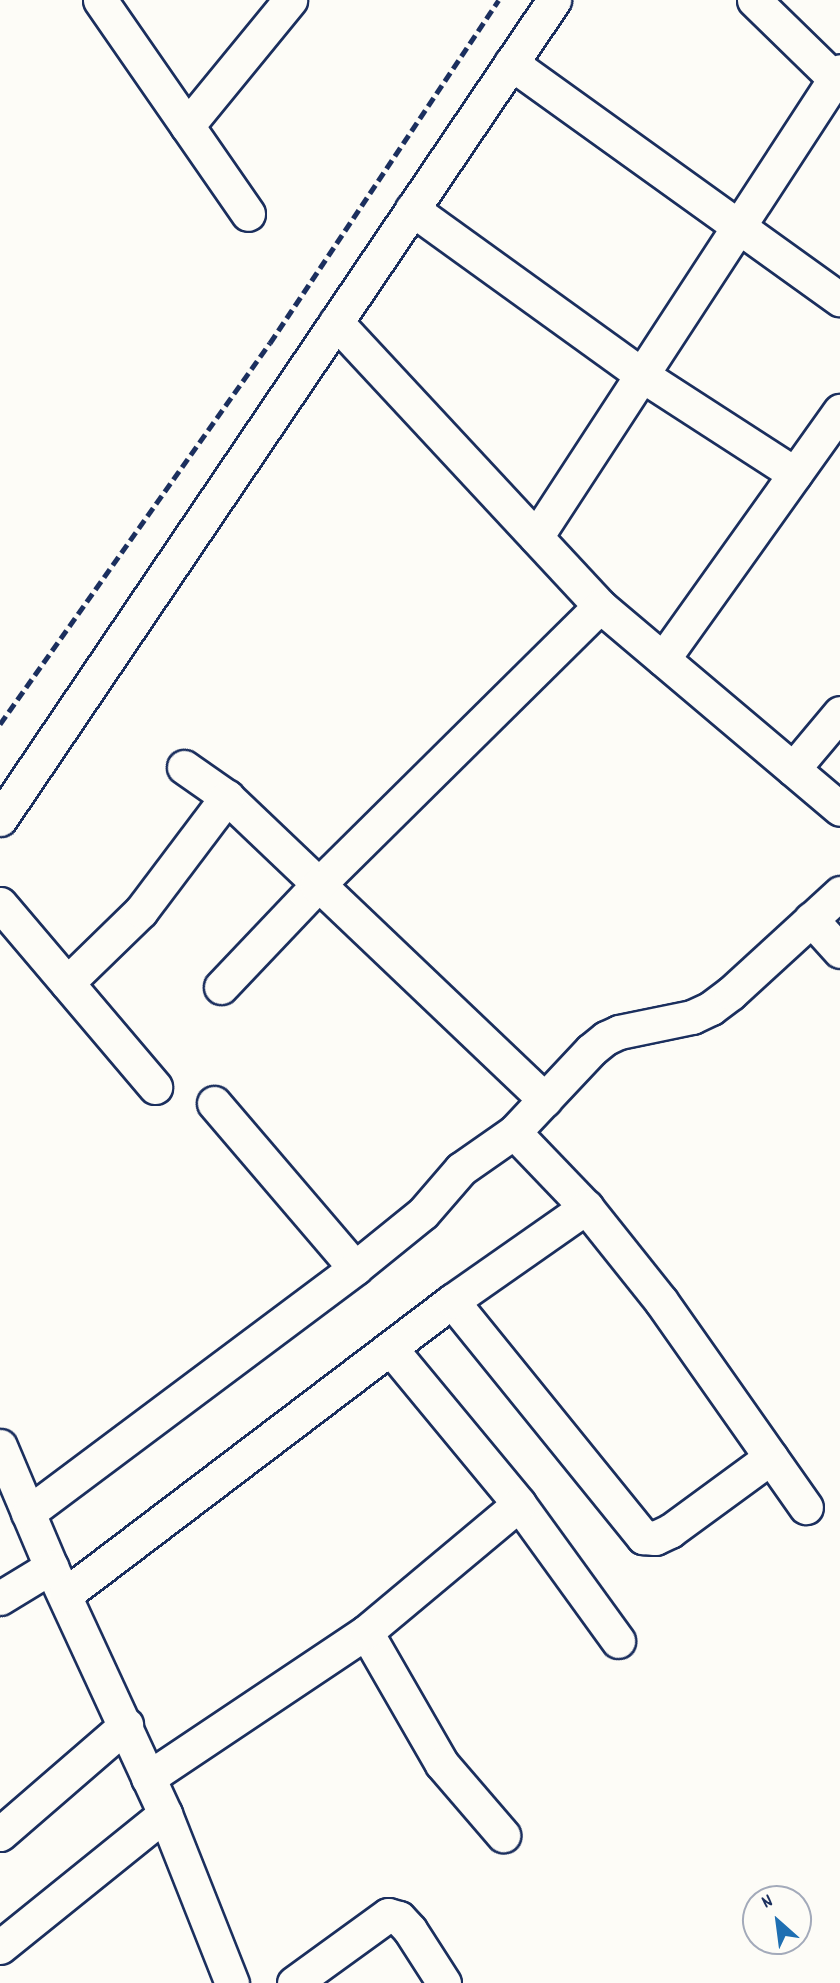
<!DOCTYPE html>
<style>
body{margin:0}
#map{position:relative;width:840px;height:1983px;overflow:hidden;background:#fdfcf7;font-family:Dekko,sans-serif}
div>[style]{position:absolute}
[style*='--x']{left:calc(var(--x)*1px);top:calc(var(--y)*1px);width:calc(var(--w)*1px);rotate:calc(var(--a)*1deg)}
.roads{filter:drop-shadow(2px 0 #1b2f5e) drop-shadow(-2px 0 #1b2f5e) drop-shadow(0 2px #1b2f5e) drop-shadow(0 -2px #1b2f5e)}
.minor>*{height:33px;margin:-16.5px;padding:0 16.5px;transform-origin:16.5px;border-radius:16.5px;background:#fdfcf7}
.rail>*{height:5px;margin-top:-2.5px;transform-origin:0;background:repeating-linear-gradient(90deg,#1b2f5e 0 10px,transparent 0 15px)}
span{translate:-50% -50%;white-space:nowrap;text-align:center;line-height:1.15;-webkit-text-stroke:6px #fdfcf7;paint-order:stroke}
.north{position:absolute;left:742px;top:1885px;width:70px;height:70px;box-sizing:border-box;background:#fdfcf7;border:2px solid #a3aaba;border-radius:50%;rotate:332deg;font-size:19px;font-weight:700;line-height:28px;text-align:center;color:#1b2f5e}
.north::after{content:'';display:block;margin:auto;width:24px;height:32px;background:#1f6fb2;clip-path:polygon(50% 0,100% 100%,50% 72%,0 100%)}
</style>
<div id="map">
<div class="roads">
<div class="minor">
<div style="--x:100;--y:0;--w:260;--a:55.3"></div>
<div style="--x:754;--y:0;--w:120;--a:44.3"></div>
<div style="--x:511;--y:63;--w:405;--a:35.7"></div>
<div style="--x:187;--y:126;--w:163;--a:-50.7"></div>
<div style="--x:412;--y:209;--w:284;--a:35.8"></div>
<div style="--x:642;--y:375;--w:182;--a:32.9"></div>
<div style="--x:336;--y:322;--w:388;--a:47.1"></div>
<div style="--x:600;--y:606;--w:314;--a:40.2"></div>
<div style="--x:536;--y:537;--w:556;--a:-56.88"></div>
<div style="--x:663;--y:659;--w:305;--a:-54.5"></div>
<div style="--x:184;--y:767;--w:52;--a:34.9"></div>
<div style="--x:227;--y:797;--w:439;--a:43.6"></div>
<div style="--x:793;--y:769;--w:73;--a:-50"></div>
<div style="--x:0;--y:819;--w:989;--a:-55.92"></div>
<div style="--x:0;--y:904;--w:240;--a:49.7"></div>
<div style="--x:811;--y:919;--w:43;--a:47.8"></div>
<div style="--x:67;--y:983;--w:103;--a:-44.2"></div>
<div style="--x:141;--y:911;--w:143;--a:-53"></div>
<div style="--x:221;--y:987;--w:139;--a:-46.5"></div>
<div style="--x:317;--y:886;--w:398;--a:-44.7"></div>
<div style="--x:214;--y:1103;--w:217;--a:49.5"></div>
<div style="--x:514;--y:1132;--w:104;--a:46.2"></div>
<div style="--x:586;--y:1207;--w:120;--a:51.4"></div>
<div style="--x:661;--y:1301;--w:252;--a:54.9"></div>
<div style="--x:452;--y:1301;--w:304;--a:51"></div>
<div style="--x:643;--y:1537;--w:12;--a:5"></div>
<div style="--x:655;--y:1538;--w:17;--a:-25"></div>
<div style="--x:670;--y:1531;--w:125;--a:-36.2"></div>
<div style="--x:391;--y:1349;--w:201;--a:50.4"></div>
<div style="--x:519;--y:1504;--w:169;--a:54.1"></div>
<div style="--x:0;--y:1446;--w:131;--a:67.1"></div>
<div style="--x:51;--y:1567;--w:272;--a:65.2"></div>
<div style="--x:165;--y:1814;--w:182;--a:68.4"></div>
<div style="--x:28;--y:1513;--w:409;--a:-36.8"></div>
<div style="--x:355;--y:1268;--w:87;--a:-39"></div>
<div style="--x:423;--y:1213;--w:58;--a:-49.2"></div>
<div style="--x:461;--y:1169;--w:65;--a:-34.9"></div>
<div style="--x:514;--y:1132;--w:112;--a:-46.8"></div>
<div style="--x:591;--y:1050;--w:19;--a:-39"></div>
<div style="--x:606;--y:1038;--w:14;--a:-25"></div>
<div style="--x:619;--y:1032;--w:75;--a:-11.6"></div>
<div style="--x:692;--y:1017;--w:21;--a:-25"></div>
<div style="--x:711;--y:1008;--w:25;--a:-37"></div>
<div style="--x:731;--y:993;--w:148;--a:-42.5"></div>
<div style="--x:66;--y:1594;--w:485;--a:-37.2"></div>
<div style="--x:452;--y:1301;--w:164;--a:-35"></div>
<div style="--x:0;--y:1598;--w:60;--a:-31.3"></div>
<div style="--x:366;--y:1632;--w:152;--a:60.1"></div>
<div style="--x:442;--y:1764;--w:94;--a:49.3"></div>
<div style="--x:148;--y:1778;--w:262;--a:-33.8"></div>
<div style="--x:366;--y:1632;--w:199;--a:-39.9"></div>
<div style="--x:0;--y:1834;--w:167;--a:-40.9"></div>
<div style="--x:0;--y:1947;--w:212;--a:-38.9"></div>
<div style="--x:294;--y:1983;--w:116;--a:-35.9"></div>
<div style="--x:388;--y:1915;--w:11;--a:15"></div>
<div style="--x:399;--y:1918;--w:16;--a:47"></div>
<div style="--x:410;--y:1930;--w:63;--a:57.3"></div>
</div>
</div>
<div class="rail">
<div style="--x:0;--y:724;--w:467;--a:-54.7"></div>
<div style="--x:270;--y:343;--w:412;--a:-56.3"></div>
</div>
<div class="north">N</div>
</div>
